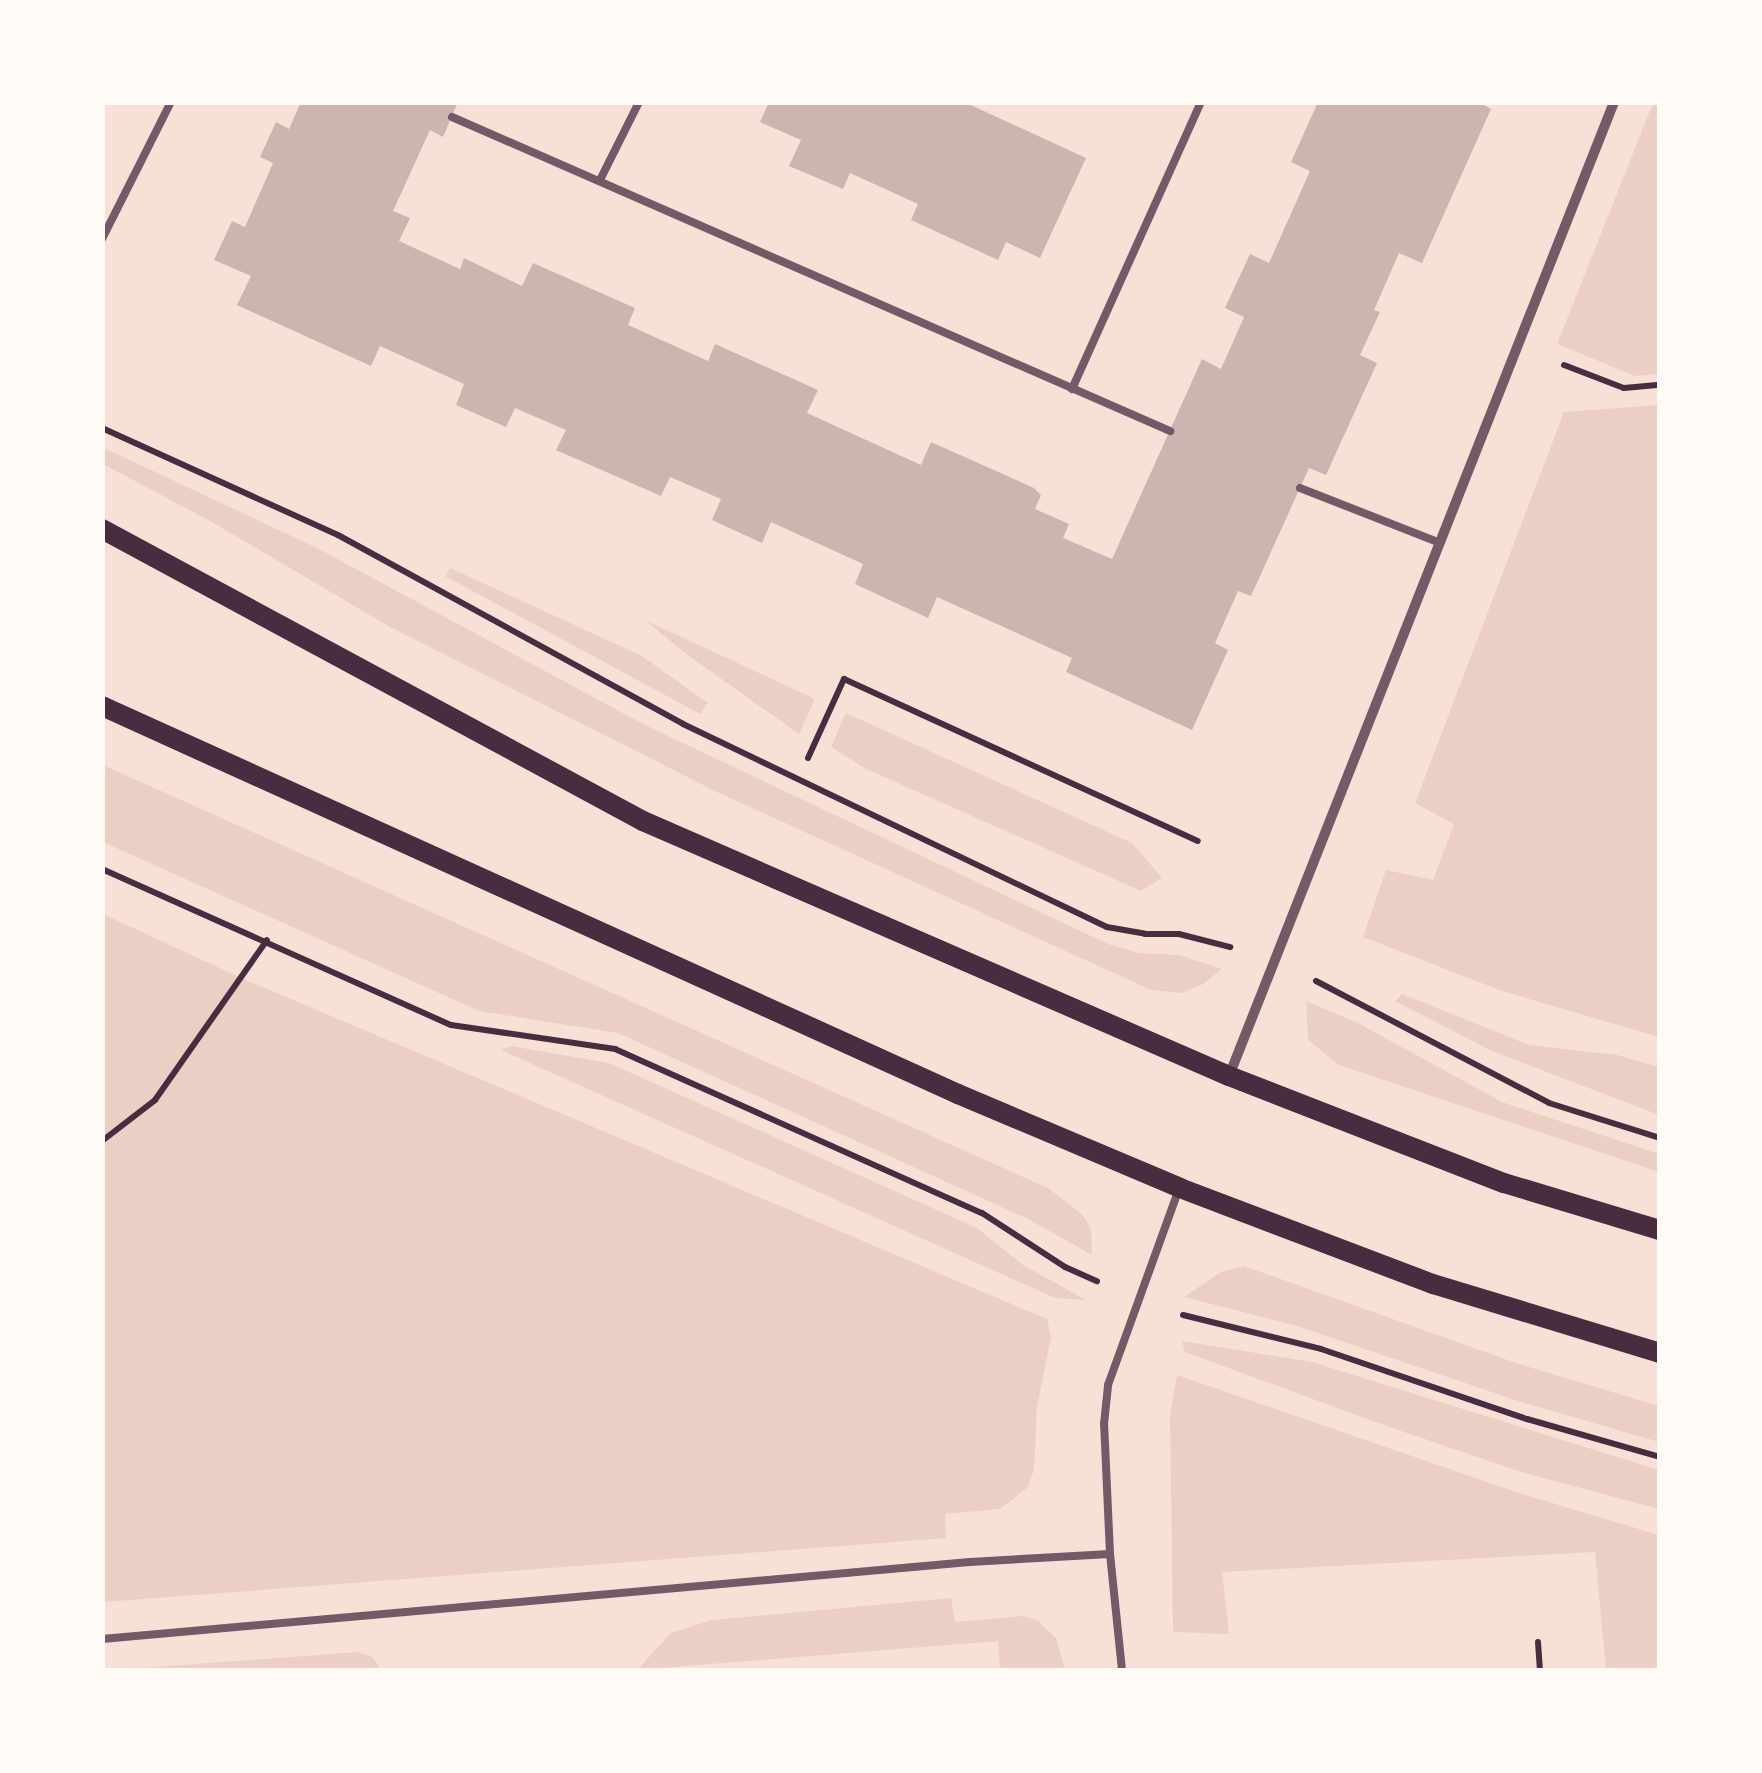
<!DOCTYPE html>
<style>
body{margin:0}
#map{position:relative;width:1762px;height:1773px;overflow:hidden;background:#f7e1d7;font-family:"Roboto Serif",serif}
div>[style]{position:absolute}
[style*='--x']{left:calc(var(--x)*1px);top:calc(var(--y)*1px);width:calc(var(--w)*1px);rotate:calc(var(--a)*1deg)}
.green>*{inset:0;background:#ebcfc5}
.building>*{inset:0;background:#ccb4b1}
.path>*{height:6px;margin:-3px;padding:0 3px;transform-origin:3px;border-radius:3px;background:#4a2c40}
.service>*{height:8px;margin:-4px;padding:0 4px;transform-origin:4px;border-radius:4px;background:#755966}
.minor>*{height:10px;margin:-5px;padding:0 5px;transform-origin:5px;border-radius:5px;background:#755966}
.secondary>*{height:20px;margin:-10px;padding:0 10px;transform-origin:10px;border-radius:10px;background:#4a2c40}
span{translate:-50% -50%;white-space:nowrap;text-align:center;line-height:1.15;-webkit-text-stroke:8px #fffaf5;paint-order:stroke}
.frame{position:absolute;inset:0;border:105px solid #fffaf5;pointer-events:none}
</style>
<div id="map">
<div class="green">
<div style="clip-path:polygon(1653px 103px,1660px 103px,1659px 374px,1635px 376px,1557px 344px)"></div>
<div style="clip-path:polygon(1659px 405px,1660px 405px,1659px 1037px,1502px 991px,1363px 937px,1386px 870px,1433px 880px,1454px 824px,1415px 803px,1564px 412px)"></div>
<div style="clip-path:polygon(102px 447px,317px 548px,647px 726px,1108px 944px,1139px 953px,1179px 955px,1222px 969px,1203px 984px,1182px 993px,1151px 990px,719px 793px,390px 627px,212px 522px,103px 464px)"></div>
<div style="clip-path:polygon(450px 568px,642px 656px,708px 703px,700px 714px,445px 576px)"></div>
<div style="clip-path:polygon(645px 620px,815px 699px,799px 734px,686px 654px)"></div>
<div style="clip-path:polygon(846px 713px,1132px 843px,1162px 878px,1141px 891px,864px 768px,831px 747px)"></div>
<div style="clip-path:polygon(103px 765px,1048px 1188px,1082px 1214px,1091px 1229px,1092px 1255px,1028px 1219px,618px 1033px,479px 1011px,103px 842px)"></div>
<div style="clip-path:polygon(103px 914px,239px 977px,1047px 1319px,1051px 1337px,1037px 1407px,1034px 1470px,1027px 1488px,1000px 1509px,945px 1514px,946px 1538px,103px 1602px)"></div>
<div style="clip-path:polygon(1402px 994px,1529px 1045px,1617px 1055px,1659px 1067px,1659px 1115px,1492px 1051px,1395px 1001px)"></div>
<div style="clip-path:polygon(1306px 1001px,1358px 1023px,1502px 1102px,1659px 1154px,1659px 1172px,1339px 1065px,1308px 1040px)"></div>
<div style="clip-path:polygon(511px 1046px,609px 1063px,977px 1228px,1023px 1265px,1086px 1300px,1055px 1298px,501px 1050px)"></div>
<div style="clip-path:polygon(1244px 1266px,1516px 1363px,1659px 1406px,1659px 1442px,1524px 1403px,1297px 1326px,1184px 1297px,1221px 1272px)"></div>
<div style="clip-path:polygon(1182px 1341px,1312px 1362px,1659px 1470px,1659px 1509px,1521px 1472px,1378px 1423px,1185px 1352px)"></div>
<div style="clip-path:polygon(1177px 1375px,1516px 1492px,1659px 1535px,1659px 1670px,1606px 1670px,1595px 1552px,1222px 1572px,1229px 1634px,1173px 1632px,1170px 1415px)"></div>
<div style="clip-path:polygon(951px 1598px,955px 1622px,1023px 1616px,1037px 1620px,1056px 1638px,1065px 1670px,1000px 1670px,998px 1641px,637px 1670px,671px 1633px,712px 1620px)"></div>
<div style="clip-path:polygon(358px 1652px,373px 1657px,381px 1670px,114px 1670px)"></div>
</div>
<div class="building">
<div style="clip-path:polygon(301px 102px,458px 102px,443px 137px,430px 130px,393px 211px,410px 218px,399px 241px,460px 269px,464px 258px,522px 286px,533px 263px,635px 308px,628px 325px,708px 361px,715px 344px,818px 390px,807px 413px,921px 465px,931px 442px,1034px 488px,1041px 495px,1035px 509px,1069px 524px,1063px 538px,1112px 559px,1202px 359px,1221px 369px,1244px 317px,1225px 308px,1250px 254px,1269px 263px,1310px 171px,1291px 162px,1318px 102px,1479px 102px,1491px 109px,1422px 263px,1399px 253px,1374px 310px,1380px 312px,1360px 355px,1377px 363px,1326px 475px,1309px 468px,1251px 596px,1238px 591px,1215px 643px,1228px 650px,1192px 730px,1066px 672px,1072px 658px,937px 597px,928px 618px,855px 584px,863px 564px,771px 522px,762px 543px,712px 520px,721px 499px,670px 477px,661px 496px,556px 450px,566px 430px,515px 408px,506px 427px,456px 405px,464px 384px,380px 346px,371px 366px,237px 305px,251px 276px,214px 260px,232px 221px,245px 227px,273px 163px,260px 157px,276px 122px,289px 129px)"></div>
<div style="clip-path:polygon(769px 102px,964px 102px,1086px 158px,1040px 258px,1006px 242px,998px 260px,911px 220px,918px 204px,850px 173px,843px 189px,789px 166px,801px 140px,760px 122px)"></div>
</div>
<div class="path">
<div style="--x:1564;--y:365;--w:64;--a:21"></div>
<div style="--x:1624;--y:388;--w:36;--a:-5"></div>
<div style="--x:102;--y:428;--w:259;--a:24.4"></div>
<div style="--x:338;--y:535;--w:393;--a:28.7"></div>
<div style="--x:683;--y:724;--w:470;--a:25.6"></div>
<div style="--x:1107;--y:927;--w:39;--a:10"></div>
<div style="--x:1145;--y:934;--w:34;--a:0"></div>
<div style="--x:1179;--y:934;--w:53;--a:14.3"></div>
<div style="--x:808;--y:758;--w:87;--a:-65.5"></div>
<div style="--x:844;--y:679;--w:389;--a:24.6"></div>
<div style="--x:102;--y:869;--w:382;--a:24.1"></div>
<div style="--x:451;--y:1025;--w:166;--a:8.3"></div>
<div style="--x:615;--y:1049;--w:402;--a:24.1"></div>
<div style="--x:982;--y:1213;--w:99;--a:33"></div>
<div style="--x:1065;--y:1267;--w:35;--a:24"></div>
<div style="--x:1316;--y:981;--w:263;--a:27.6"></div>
<div style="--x:1549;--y:1103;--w:116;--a:17.5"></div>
<div style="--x:102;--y:1141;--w:67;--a:-37.7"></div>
<div style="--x:155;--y:1100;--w:195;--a:-55"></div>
<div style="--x:1183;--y:1315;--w:142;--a:13.8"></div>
<div style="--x:1321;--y:1349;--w:218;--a:18.8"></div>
<div style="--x:1527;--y:1419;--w:138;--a:15.9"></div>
<div style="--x:1538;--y:1642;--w:28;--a:86"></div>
</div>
<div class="service">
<div style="--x:452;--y:117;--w:784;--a:23.62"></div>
<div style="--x:601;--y:178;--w:85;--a:-63.4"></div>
<div style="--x:102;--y:239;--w:153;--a:-63.3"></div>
<div style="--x:1072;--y:389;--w:315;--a:-65.8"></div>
<div style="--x:1300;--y:488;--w:150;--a:21.4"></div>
<div style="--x:102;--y:1639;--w:871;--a:-5.07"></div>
<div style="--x:970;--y:1562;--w:140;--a:-3.3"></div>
<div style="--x:1122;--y:1670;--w:117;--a:-95.9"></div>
<div style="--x:1110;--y:1554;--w:130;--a:-92.6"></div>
<div style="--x:1104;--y:1424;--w:39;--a:-84"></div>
<div style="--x:1108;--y:1385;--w:208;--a:-70.1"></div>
</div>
<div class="minor">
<div style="--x:1229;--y:1076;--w:1047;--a:-68.43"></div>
</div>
<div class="secondary">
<div style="--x:102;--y:529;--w:615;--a:28.36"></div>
<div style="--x:643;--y:821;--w:639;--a:23.52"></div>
<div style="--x:1229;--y:1076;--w:295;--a:21.3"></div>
<div style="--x:1504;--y:1183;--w:163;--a:16.8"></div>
<div style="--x:102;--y:706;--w:940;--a:24.38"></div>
<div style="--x:958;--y:1094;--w:241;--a:22.9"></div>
<div style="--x:1180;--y:1188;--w:271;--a:20.8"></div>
<div style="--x:1433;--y:1284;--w:237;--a:16.9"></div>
</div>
<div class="frame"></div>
</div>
